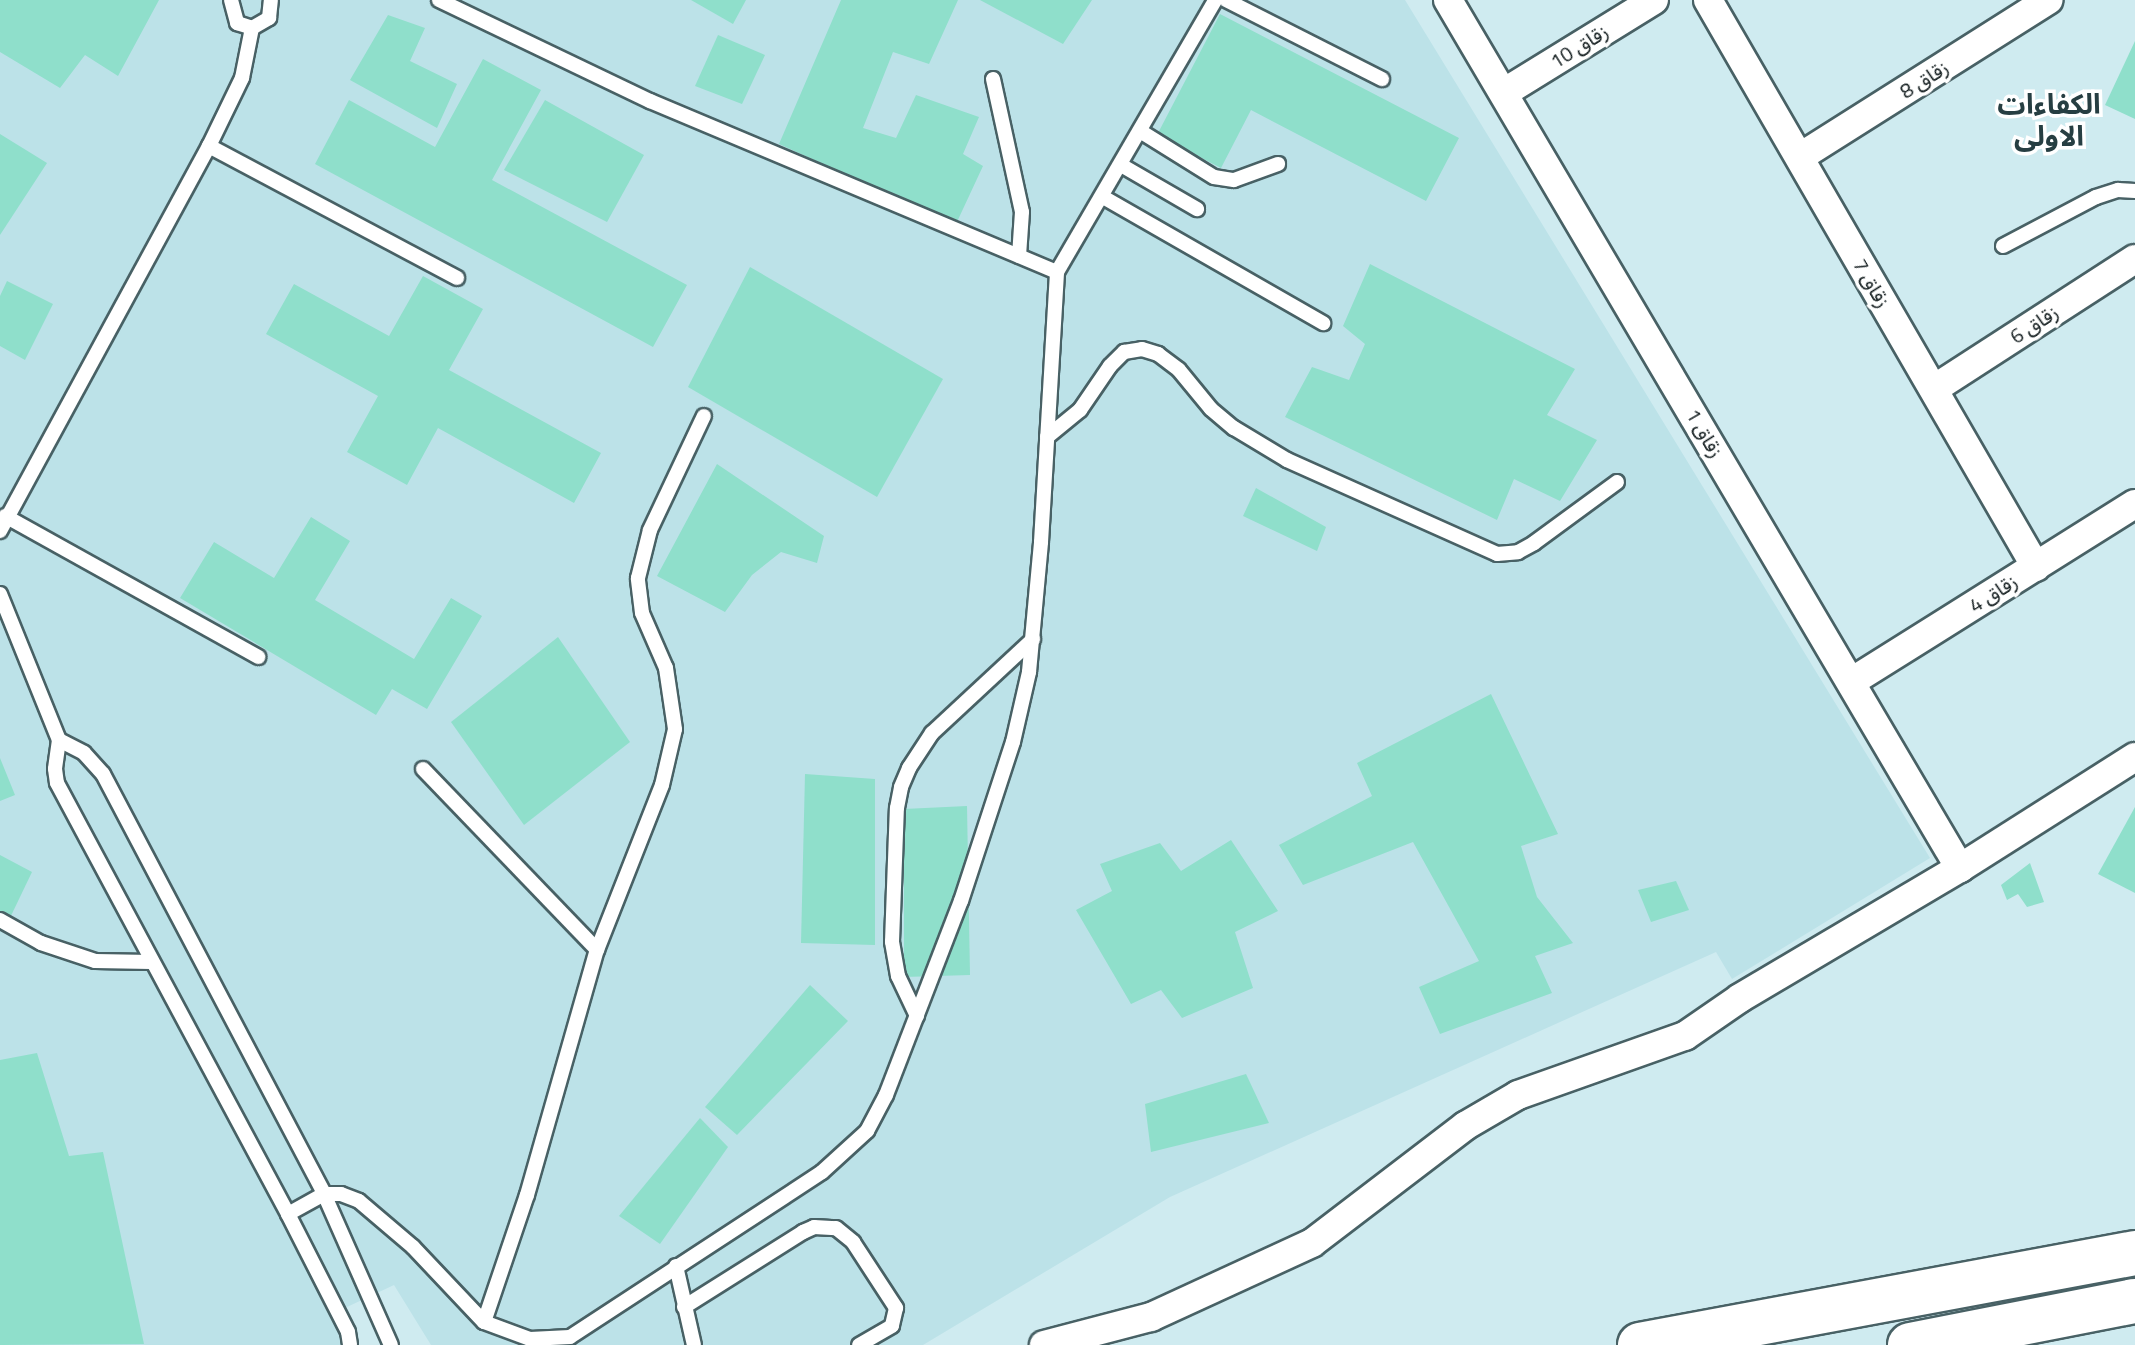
<!DOCTYPE html>
<meta charset="utf-8">
<style>
body{margin:0}
#map{position:relative;width:2135px;height:1345px;overflow:hidden;background:#cfebf0;font-family:"Titillium Web","Noto Sans Arabic",sans-serif}
div>[style]{position:absolute}
[style*='--x']{left:calc(var(--x)*1px);top:calc(var(--y)*1px);width:calc(var(--w)*1px);rotate:calc(var(--a)*1deg)}
.built>*{inset:0;background:#bce2e8}
.building>*{inset:0;background:#8fdfcb}
.roads{filter:drop-shadow(2px 0 #486165) drop-shadow(-2px 0 #486165) drop-shadow(0 2px #486165) drop-shadow(0 -2px #486165)}
.lane>*{height:14px;margin:-7px;padding:0 7px;transform-origin:7px;border-radius:7px;background:#fff}
.street>*{height:28px;margin:-14px;padding:0 14px;transform-origin:14px;border-radius:14px;background:#fff}
.highway>*{height:44px;margin:-22px;padding:0 22px;transform-origin:22px;border-radius:22px;background:#fff}
span{translate:-50% -50%;white-space:nowrap;text-align:center;line-height:1.15;-webkit-text-stroke:7px #fff;paint-order:stroke}
.street-label{font-size:20px;color:#0f191b}
.district-label{font-size:28px;color:#263e42;font-weight:700}
</style>
<div id="map">
<div class="built">
<div style="clip-path:polygon(0 0,1405px 0,1930px 858px,1732px 979px,1716px 952px,1170px 1197px,923px 1345px,431px 1345px,394px 1285px,332px 1314px,344px 1345px,0 1345px)"></div>
</div>
<div class="building">
<div style="clip-path:polygon(0 0,159px 0,118px 76px,85px 55px,60px 88px,0 52px)"></div>
<div style="clip-path:polygon(691px 0,746px 0,733px 24px)"></div>
<div style="clip-path:polygon(841px 0,958px 0,929px 64px,893px 52px,863px 128px,896px 138px,916px 95px,979px 117px,963px 154px,983px 166px,956px 224px,779px 144px)"></div>
<div style="clip-path:polygon(980px 0,1092px 0,1063px 44px)"></div>
<div style="clip-path:polygon(1220px 14px,1459px 138px,1426px 201px,1251px 110px,1221px 168px,1157px 135px)"></div>
<div style="clip-path:polygon(388px 15px,425px 28px,410px 61px,457px 84px,437px 128px,350px 80px)"></div>
<div style="clip-path:polygon(718px 35px,765px 55px,742px 104px,695px 86px)"></div>
<div style="clip-path:polygon(2135px 41px,2135px 119px,2105px 105px)"></div>
<div style="clip-path:polygon(483px 59px,541px 90px,492px 180px,687px 285px,653px 347px,315px 164px,349px 100px,435px 147px)"></div>
<div style="clip-path:polygon(545px 100px,644px 155px,607px 222px,504px 170px)"></div>
<div style="clip-path:polygon(0 134px,47px 163px,0 235px)"></div>
<div style="clip-path:polygon(1370px 264px,1575px 369px,1547px 415px,1597px 440px,1560px 501px,1514px 479px,1497px 520px,1285px 417px,1312px 367px,1349px 380px,1365px 344px,1343px 326px)"></div>
<div style="clip-path:polygon(750px 267px,943px 379px,877px 497px,688px 387px)"></div>
<div style="clip-path:polygon(423px 276px,483px 309px,449px 370px,601px 453px,574px 503px,438px 428px,407px 485px,347px 452px,378px 396px,266px 334px,294px 284px,389px 336px)"></div>
<div style="clip-path:polygon(7px 281px,53px 304px,25px 360px,0 346px,0 296px)"></div>
<div style="clip-path:polygon(717px 464px,824px 536px,817px 563px,781px 552px,752px 575px,725px 612px,657px 576px)"></div>
<div style="clip-path:polygon(1256px 488px,1326px 527px,1317px 551px,1243px 516px)"></div>
<div style="clip-path:polygon(311px 517px,350px 541px,315px 600px,414px 659px,451px 598px,482px 616px,427px 709px,392px 689px,376px 715px,180px 598px,214px 542px,274px 578px)"></div>
<div style="clip-path:polygon(558px 637px,630px 742px,524px 825px,451px 722px)"></div>
<div style="clip-path:polygon(1491px 694px,1558px 834px,1521px 846px,1537px 897px,1573px 943px,1535px 956px,1552px 993px,1440px 1034px,1419px 987px,1479px 961px,1413px 842px,1303px 885px,1279px 845px,1372px 796px,1357px 763px)"></div>
<div style="clip-path:polygon(0 758px,15px 795px,0 801px)"></div>
<div style="clip-path:polygon(805px 774px,875px 779px,875px 945px,801px 943px)"></div>
<div style="clip-path:polygon(967px 806px,970px 975px,904px 977px,904px 809px)"></div>
<div style="clip-path:polygon(2135px 807px,2135px 893px,2098px 874px)"></div>
<div style="clip-path:polygon(1231px 840px,1278px 911px,1235px 932px,1253px 988px,1182px 1018px,1161px 990px,1131px 1004px,1076px 910px,1112px 891px,1100px 864px,1160px 843px,1181px 871px)"></div>
<div style="clip-path:polygon(0 855px,32px 872px,8px 922px,0 918px)"></div>
<div style="clip-path:polygon(2030px 863px,2044px 902px,2027px 907px,2018px 894px,2007px 900px,2001px 885px)"></div>
<div style="clip-path:polygon(1676px 881px,1689px 910px,1651px 922px,1638px 890px)"></div>
<div style="clip-path:polygon(810px 985px,848px 1021px,737px 1135px,705px 1107px)"></div>
<div style="clip-path:polygon(37px 1053px,69px 1156px,103px 1152px,144px 1344px,0 1345px,0 1060px)"></div>
<div style="clip-path:polygon(1246px 1074px,1269px 1123px,1151px 1152px,1145px 1104px)"></div>
<div style="clip-path:polygon(700px 1118px,728px 1147px,660px 1244px,619px 1216px)"></div>
</div>
<div class="roads">
<div class="lane">
<div style="--x:231;--y:0;--w:24;--a:75"></div>
<div style="--x:237;--y:23;--w:16;--a:18"></div>
<div style="--x:252;--y:28;--w:20;--a:-30"></div>
<div style="--x:269;--y:18;--w:18;--a:-84"></div>
<div style="--x:439;--y:0;--w:234;--a:25.6"></div>
<div style="--x:650;--y:101;--w:441;--a:22.8"></div>
<div style="--x:1226;--y:0;--w:175;--a:26.9"></div>
<div style="--x:993;--y:79;--w:136;--a:77.7"></div>
<div style="--x:1022;--y:212;--w:44;--a:93.9"></div>
<div style="--x:1140;--y:131;--w:87;--a:31.9"></div>
<div style="--x:1214;--y:177;--w:20;--a:9"></div>
<div style="--x:1234;--y:180;--w:47;--a:-20"></div>
<div style="--x:209;--y:146;--w:281;--a:28"></div>
<div style="--x:1121;--y:165;--w:88;--a:30.1"></div>
<div style="--x:1103;--y:197;--w:254;--a:29.8"></div>
<div style="--x:2003;--y:246;--w:105;--a:-27.8"></div>
<div style="--x:2096;--y:197;--w:23;--a:-18"></div>
<div style="--x:2118;--y:190;--w:17;--a:3"></div>
<div style="--x:1047;--y:437;--w:43;--a:-39.3"></div>
<div style="--x:1080;--y:410;--w:53;--a:-55.7"></div>
<div style="--x:1110;--y:366;--w:20;--a:-45"></div>
<div style="--x:1124;--y:352;--w:18;--a:-9"></div>
<div style="--x:1142;--y:349;--w:17;--a:17"></div>
<div style="--x:1158;--y:354;--w:26;--a:37"></div>
<div style="--x:1179;--y:370;--w:50;--a:50.6"></div>
<div style="--x:1211;--y:409;--w:30;--a:40"></div>
<div style="--x:1234;--y:428;--w:62;--a:31.1"></div>
<div style="--x:1287;--y:460;--w:230;--a:24.1"></div>
<div style="--x:1497;--y:554;--w:21;--a:-5"></div>
<div style="--x:1518;--y:552;--w:18;--a:-29"></div>
<div style="--x:1534;--y:543;--w:103;--a:-36.3"></div>
<div style="--x:5;--y:516;--w:290;--a:29.1"></div>
<div style="--x:0;--y:531;--w:438;--a:-61.5"></div>
<div style="--x:209;--y:146;--w:76;--a:-64.1"></div>
<div style="--x:242;--y:78;--w:51;--a:-78.7"></div>
<div style="--x:0;--y:594;--w:157;--a:68"></div>
<div style="--x:59;--y:740;--w:29;--a:98"></div>
<div style="--x:55;--y:769;--w:14;--a:82"></div>
<div style="--x:57;--y:783;--w:489;--a:61.8"></div>
<div style="--x:288;--y:1214;--w:132;--a:63"></div>
<div style="--x:348;--y:1332;--w:13;--a:81"></div>
<div style="--x:59;--y:740;--w:28;--a:27"></div>
<div style="--x:84;--y:753;--w:28;--a:48"></div>
<div style="--x:103;--y:774;--w:475;--a:62.2"></div>
<div style="--x:324;--y:1194;--w:165;--a:66.1"></div>
<div style="--x:423;--y:769;--w:251;--a:46.1"></div>
<div style="--x:0;--y:920;--w:47;--a:29.3"></div>
<div style="--x:41;--y:943;--w:57;--a:18.4"></div>
<div style="--x:95;--y:961;--w:56;--a:1"></div>
<div style="--x:917;--y:1016;--w:44;--a:-115.4"></div>
<div style="--x:898;--y:976;--w:35;--a:-100"></div>
<div style="--x:892;--y:942;--w:134;--a:-87.9"></div>
<div style="--x:897;--y:808;--w:21;--a:-79"></div>
<div style="--x:901;--y:787;--w:21;--a:-67"></div>
<div style="--x:909;--y:768;--w:42;--a:-56.7"></div>
<div style="--x:932;--y:733;--w:138;--a:-42.9"></div>
<div style="--x:288;--y:1214;--w:41;--a:-29.1"></div>
<div style="--x:324;--y:1194;--w:17;--a:0"></div>
<div style="--x:341;--y:1194;--w:19;--a:21"></div>
<div style="--x:359;--y:1201;--w:71;--a:40.4"></div>
<div style="--x:413;--y:1247;--w:103;--a:46.6"></div>
<div style="--x:484;--y:1322;--w:49;--a:20.3"></div>
<div style="--x:530;--y:1339;--w:40;--a:-2.9"></div>
<div style="--x:570;--y:1337;--w:301;--a:-33.2"></div>
<div style="--x:822;--y:1172;--w:61;--a:-42.3"></div>
<div style="--x:867;--y:1131;--w:41;--a:-62.2"></div>
<div style="--x:886;--y:1095;--w:208;--a:-68.9"></div>
<div style="--x:961;--y:901;--w:167;--a:-71.9"></div>
<div style="--x:1013;--y:742;--w:72;--a:-77.1"></div>
<div style="--x:1029;--y:672;--w:131;--a:-84.7"></div>
<div style="--x:1041;--y:542;--w:270;--a:-86.6"></div>
<div style="--x:1057;--y:272;--w:315;--a:-59.8"></div>
<div style="--x:676;--y:1266;--w:81;--a:77.2"></div>
<div style="--x:684;--y:1307;--w:141;--a:-32.2"></div>
<div style="--x:803;--y:1232;--w:12;--a:-24"></div>
<div style="--x:814;--y:1227;--w:22;--a:3"></div>
<div style="--x:836;--y:1228;--w:22;--a:39"></div>
<div style="--x:853;--y:1242;--w:79;--a:56.9"></div>
<div style="--x:896;--y:1308;--w:18;--a:103"></div>
<div style="--x:892;--y:1326;--w:38;--a:150"></div>
<div style="--x:484;--y:1322;--w:134;--a:-71.3"></div>
<div style="--x:527;--y:1195;--w:255;--a:-74.1"></div>
<div style="--x:597;--y:950;--w:177;--a:-68.5"></div>
<div style="--x:662;--y:785;--w:57;--a:-76.9"></div>
<div style="--x:675;--y:729;--w:62;--a:-98.4"></div>
<div style="--x:666;--y:668;--w:60;--a:-113.6"></div>
<div style="--x:642;--y:613;--w:35;--a:-97"></div>
<div style="--x:638;--y:578;--w:49;--a:-76"></div>
<div style="--x:650;--y:530;--w:126;--a:-64.7"></div>
</div>
<div class="street">
<div style="--x:1448;--y:0;--w:1008;--a:59.47"></div>
<div style="--x:1708;--y:0;--w:655;--a:59.95"></div>
<div style="--x:1505;--y:92;--w:175;--a:-31.7"></div>
<div style="--x:1800;--y:157;--w:294;--a:-32.3"></div>
<div style="--x:1934;--y:389;--w:239;--a:-32.9"></div>
<div style="--x:1851;--y:682;--w:335;--a:-32.1"></div>
<div style="--x:1044;--y:1345;--w:111;--a:-14.7"></div>
<div style="--x:1151;--y:1317;--w:177;--a:-24.7"></div>
<div style="--x:1312;--y:1243;--w:193;--a:-37.4"></div>
<div style="--x:1465;--y:1126;--w:61;--a:-30.3"></div>
<div style="--x:1518;--y:1095;--w:177;--a:-19.5"></div>
<div style="--x:1685;--y:1036;--w:67;--a:-34.6"></div>
<div style="--x:1740;--y:998;--w:256;--a:-30.6"></div>
<div style="--x:1960;--y:868;--w:207;--a:-32.4"></div>
</div>
<div class="highway">
<div style="--x:1640;--y:1345;--w:503;--a:-10.53"></div>
<div style="--x:1910;--y:1345;--w:229;--a:-11.1"></div>
</div>
</div>
<div class="street-label">
<span style="left:1579px;top:46px;rotate:-32deg">زقاق 10</span>
<span style="left:1924px;top:79px;rotate:-32deg">زقاق 8</span>
<span style="left:1872px;top:283px;rotate:60deg">زقاق 7</span>
<span style="left:2034px;top:324px;rotate:-33deg">زقاق 6</span>
<span style="left:1705px;top:433px;rotate:60deg">زقاق 1</span>
<span style="left:1993px;top:593px;rotate:-32deg">زقاق 4</span>
</div>
<div class="district-label">
<span style="left:2049px;top:120px">الكفاءات<br>الاولى</span>
</div>
</div>
